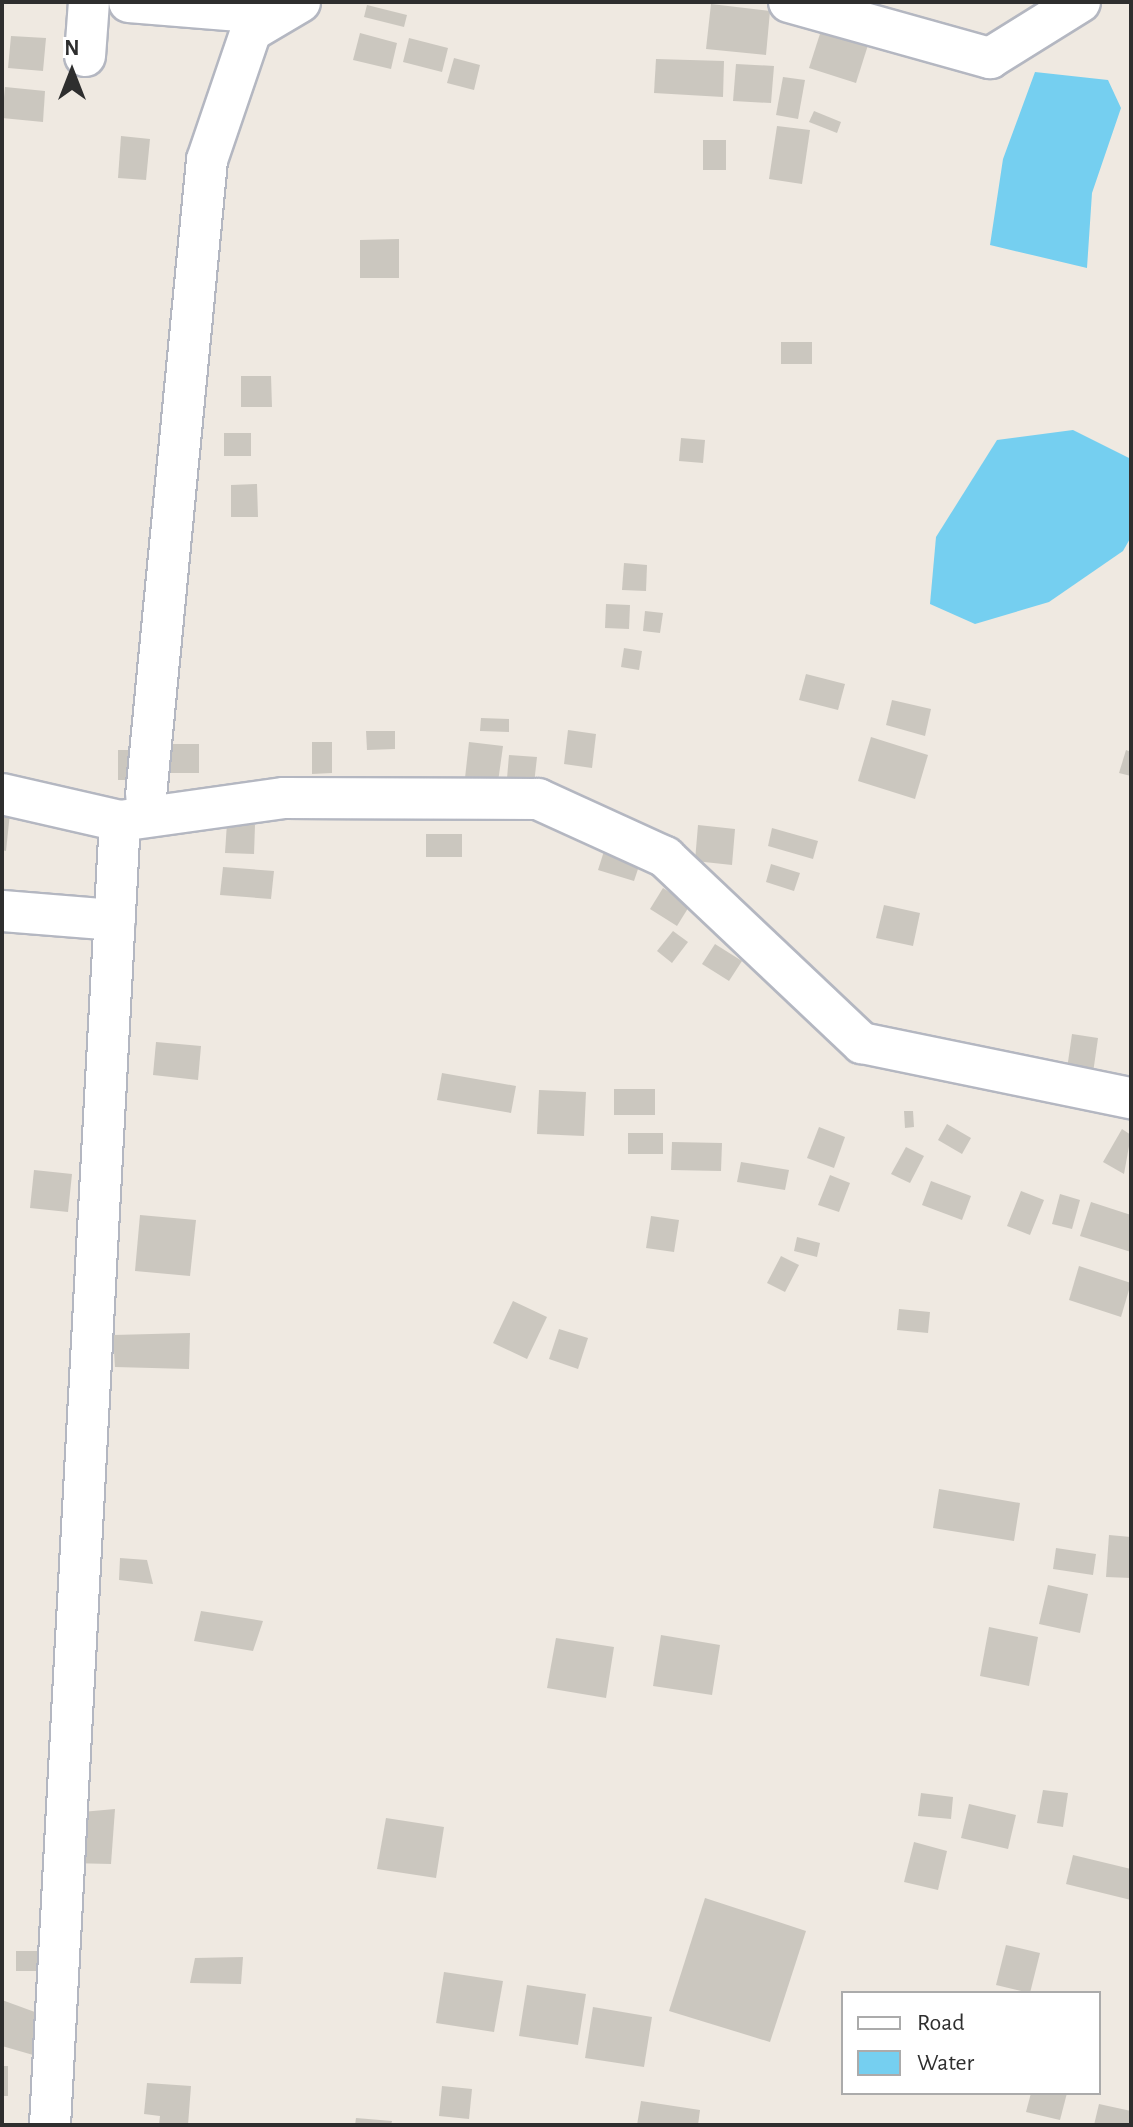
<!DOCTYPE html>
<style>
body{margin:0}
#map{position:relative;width:1133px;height:2127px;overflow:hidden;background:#efe9e1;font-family:"Alegreya Sans",sans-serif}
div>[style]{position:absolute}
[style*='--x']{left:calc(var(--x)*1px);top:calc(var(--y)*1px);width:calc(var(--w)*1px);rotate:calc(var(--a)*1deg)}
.water>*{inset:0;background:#75cff0}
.building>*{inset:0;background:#cbc7bf}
.roads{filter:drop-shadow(2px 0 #b4b7c1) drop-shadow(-2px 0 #b4b7c1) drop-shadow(0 2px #b4b7c1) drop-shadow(0 -2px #b4b7c1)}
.minor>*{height:40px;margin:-20px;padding:0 20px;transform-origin:20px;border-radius:20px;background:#fff}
span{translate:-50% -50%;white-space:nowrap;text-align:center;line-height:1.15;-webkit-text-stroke:6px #fff;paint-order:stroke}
.frame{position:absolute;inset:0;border:4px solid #2e2e2e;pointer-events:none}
.legend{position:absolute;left:841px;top:1991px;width:260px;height:104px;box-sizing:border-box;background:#fff;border:2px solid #ababab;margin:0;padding:10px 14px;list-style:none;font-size:24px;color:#2e2e2e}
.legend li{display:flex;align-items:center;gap:16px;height:40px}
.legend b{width:40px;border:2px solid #ababab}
.north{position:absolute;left:32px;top:32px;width:80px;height:80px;-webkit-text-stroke:6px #fff;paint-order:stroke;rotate:0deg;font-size:22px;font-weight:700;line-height:32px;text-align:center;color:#2e2e2e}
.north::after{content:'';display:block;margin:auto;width:28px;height:36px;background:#2e2e2e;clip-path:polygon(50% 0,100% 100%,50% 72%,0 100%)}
</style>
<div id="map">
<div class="water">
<div style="clip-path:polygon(1035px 72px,1108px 80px,1121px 108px,1092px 193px,1087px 268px,990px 245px,1003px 159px)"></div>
<div style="clip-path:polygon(1073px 430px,1131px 459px,1131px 537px,1123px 551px,1049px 602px,975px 624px,930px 604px,936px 537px,997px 440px)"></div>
</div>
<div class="building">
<div style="clip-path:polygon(711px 4px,770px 11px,766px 55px,706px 49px)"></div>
<div style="clip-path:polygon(367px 5px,407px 15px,404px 27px,364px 17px)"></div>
<div style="clip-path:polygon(827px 12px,874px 26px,856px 83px,809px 68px)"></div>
<div style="clip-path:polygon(360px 33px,397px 43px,391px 69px,353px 60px)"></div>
<div style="clip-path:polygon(11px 36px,46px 38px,43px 71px,8px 68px)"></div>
<div style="clip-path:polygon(409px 38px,448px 48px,442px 72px,403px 62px)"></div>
<div style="clip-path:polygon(454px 58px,480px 65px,474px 90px,447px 83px)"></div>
<div style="clip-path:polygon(656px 59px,724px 61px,723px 97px,654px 93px)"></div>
<div style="clip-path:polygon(736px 64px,774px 66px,771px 103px,733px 101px)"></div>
<div style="clip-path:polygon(783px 77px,805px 80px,798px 119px,776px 115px)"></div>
<div style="clip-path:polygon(5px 87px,45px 91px,43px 122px,2px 118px)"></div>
<div style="clip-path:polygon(814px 111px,841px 122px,837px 133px,809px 122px)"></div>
<div style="clip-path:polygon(777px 126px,810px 130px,802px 184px,769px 179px)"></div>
<div style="clip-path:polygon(121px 136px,150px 139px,146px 180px,118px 178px)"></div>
<div style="clip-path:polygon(703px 140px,726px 140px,726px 170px,703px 170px)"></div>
<div style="clip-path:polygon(399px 239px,399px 278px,360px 278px,360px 240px)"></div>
<div style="clip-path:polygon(781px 342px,812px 342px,812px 364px,781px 364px)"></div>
<div style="clip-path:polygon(241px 376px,271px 376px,272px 407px,241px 407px)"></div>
<div style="clip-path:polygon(224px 433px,251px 433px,251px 456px,224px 456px)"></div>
<div style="clip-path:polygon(681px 438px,705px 440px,703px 463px,679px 461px)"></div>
<div style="clip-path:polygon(257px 484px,258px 517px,231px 517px,231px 485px)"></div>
<div style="clip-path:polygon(624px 563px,647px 565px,646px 591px,622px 590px)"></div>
<div style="clip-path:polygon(606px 604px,630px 605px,629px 629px,605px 628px)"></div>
<div style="clip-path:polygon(645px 611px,663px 613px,660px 633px,643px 631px)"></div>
<div style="clip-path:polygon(624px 648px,642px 651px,639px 670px,621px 667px)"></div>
<div style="clip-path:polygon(806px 674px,845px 684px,838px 710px,799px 700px)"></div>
<div style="clip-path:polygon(892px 700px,931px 709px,925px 736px,886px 725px)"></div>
<div style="clip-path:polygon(481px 718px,509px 719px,509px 732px,480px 731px)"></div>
<div style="clip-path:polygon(568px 730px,596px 734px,592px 768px,564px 764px)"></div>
<div style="clip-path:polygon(366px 731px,395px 731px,395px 749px,367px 750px)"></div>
<div style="clip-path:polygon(871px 737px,928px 755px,915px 799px,858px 781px)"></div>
<div style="clip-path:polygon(312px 742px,332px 742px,332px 773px,312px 774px)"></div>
<div style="clip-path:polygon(469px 742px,503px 746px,498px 782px,465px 778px)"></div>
<div style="clip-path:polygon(171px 744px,199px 744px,199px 773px,171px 773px)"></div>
<div style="clip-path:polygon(118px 750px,134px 750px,134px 780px,118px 780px)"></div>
<div style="clip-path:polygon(1126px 750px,1131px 752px,1131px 776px,1119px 773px)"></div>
<div style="clip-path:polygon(509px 755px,537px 757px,533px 793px,506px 790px)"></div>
<div style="clip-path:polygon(2px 813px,10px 813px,6px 851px,2px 850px)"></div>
<div style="clip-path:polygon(227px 823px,255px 825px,254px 854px,225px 853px)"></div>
<div style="clip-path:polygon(698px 825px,735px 829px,732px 865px,695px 861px)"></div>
<div style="clip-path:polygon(772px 828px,818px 841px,813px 859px,768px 846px)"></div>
<div style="clip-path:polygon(426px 834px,462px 834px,462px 857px,426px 857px)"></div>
<div style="clip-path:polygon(605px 848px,641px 860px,634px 881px,598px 870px)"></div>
<div style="clip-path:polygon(771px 864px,800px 873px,794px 891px,766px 882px)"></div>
<div style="clip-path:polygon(223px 867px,274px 871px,271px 899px,220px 895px)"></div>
<div style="clip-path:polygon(663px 888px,690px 905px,677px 926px,650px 909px)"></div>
<div style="clip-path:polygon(884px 905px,920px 913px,913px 946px,876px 938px)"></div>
<div style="clip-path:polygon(673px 931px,688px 942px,672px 963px,657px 951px)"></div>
<div style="clip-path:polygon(715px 944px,742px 961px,729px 981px,702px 964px)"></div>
<div style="clip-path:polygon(1072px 1034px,1098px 1038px,1093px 1073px,1067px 1069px)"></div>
<div style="clip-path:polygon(156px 1042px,201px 1046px,198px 1080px,153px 1075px)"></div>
<div style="clip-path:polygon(442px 1073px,516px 1086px,511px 1113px,437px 1100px)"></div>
<div style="clip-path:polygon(614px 1089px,655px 1089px,655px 1115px,614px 1115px)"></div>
<div style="clip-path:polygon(539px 1090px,586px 1092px,584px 1136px,537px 1134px)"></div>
<div style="clip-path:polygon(904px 1111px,913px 1111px,914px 1127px,905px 1128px)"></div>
<div style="clip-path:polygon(947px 1124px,971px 1138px,962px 1154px,938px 1140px)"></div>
<div style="clip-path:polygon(819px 1127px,845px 1137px,834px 1168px,807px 1158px)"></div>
<div style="clip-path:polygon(1122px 1129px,1131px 1135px,1124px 1174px,1103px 1162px)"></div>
<div style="clip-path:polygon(628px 1133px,663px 1133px,663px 1154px,628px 1154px)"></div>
<div style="clip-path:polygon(672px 1142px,722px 1143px,721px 1171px,671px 1170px)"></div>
<div style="clip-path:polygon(906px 1147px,924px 1156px,910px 1183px,891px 1174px)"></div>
<div style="clip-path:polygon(741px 1162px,789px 1170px,785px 1190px,737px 1182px)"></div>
<div style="clip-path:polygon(34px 1170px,72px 1174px,68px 1212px,30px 1208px)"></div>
<div style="clip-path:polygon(830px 1175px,850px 1183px,839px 1212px,818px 1205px)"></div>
<div style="clip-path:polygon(931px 1181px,971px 1196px,962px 1220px,922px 1205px)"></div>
<div style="clip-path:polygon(1021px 1191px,1044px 1200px,1030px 1235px,1007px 1226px)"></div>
<div style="clip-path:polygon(1060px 1194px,1080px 1200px,1072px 1229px,1052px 1224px)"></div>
<div style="clip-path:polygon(1091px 1202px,1131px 1215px,1131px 1252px,1080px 1236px)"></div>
<div style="clip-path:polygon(140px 1215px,196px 1220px,190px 1276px,135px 1271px)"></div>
<div style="clip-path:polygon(651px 1216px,679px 1220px,674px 1252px,646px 1248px)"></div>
<div style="clip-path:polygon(797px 1237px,820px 1243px,817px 1257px,794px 1251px)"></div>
<div style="clip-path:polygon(781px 1256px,799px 1265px,785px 1292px,767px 1283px)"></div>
<div style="clip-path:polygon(1079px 1266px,1131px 1283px,1121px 1317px,1069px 1300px)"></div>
<div style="clip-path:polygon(513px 1301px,547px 1317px,527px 1359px,493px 1343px)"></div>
<div style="clip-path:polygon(899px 1309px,930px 1312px,928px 1333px,897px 1330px)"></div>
<div style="clip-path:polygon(559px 1329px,588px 1338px,578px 1369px,549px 1359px)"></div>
<div style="clip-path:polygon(190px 1333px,189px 1369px,115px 1367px,113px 1335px)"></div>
<div style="clip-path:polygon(939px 1489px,1020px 1503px,1014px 1541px,933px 1528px)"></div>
<div style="clip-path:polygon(1109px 1535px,1131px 1537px,1131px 1578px,1106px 1577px)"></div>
<div style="clip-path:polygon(1056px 1548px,1096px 1554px,1093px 1575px,1053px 1569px)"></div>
<div style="clip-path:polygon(120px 1558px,147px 1560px,153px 1584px,119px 1580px)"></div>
<div style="clip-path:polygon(1048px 1585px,1088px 1594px,1080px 1633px,1039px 1624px)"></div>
<div style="clip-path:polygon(201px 1611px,263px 1621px,253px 1651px,194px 1641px)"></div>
<div style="clip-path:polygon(989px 1627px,1038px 1637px,1029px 1686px,980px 1676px)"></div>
<div style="clip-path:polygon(661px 1635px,720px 1645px,712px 1695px,653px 1686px)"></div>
<div style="clip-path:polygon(556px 1638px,614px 1647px,606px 1698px,547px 1688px)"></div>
<div style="clip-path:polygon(1043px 1790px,1068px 1793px,1063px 1827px,1037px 1823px)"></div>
<div style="clip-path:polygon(921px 1793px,953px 1797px,951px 1819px,918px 1816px)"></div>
<div style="clip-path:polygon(969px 1804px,1016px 1815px,1008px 1849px,961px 1838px)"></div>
<div style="clip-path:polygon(115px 1809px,111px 1864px,68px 1863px,82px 1812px)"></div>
<div style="clip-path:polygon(386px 1818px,444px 1827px,436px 1878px,377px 1869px)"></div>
<div style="clip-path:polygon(914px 1842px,947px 1851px,938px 1890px,904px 1882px)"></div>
<div style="clip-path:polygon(1073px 1855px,1131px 1869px,1131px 1900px,1066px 1884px)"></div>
<div style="clip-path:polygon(705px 1898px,806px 1931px,770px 2042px,669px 2011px)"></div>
<div style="clip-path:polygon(1006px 1945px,1040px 1953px,1030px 1993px,996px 1985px)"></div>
<div style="clip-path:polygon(16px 1951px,50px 1951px,50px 1971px,16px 1971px)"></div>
<div style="clip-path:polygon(243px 1957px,241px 1984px,190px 1983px,195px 1958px)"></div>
<div style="clip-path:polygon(444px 1972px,503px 1981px,494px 2032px,436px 2023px)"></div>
<div style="clip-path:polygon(527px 1985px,586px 1994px,578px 2045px,519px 2036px)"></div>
<div style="clip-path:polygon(2px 2000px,54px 2019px,47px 2059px,2px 2046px)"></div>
<div style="clip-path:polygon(593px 2007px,652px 2017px,644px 2067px,585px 2058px)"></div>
<div style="clip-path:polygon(2px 2066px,8px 2066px,8px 2096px,2px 2096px)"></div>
<div style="clip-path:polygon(147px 2083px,191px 2086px,188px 2125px,159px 2125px,160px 2116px,144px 2114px)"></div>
<div style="clip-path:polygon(442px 2086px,472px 2089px,469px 2119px,439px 2116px)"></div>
<div style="clip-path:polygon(1031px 2093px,1067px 2093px,1060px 2120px,1026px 2112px)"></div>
<div style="clip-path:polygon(641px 2101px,700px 2110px,698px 2125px,637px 2125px)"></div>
<div style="clip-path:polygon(1099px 2104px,1131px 2111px,1130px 2125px,1094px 2125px)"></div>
<div style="clip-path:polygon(356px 2118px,392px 2121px,391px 2125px,355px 2125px)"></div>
</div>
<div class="roads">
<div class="minor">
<div style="--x:129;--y:2;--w:133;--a:4.7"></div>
<div style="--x:789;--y:2;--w:209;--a:15.6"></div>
<div style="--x:990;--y:58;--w:106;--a:-31.9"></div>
<div style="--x:85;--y:56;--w:54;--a:-85.8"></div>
<div style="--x:2;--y:794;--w:121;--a:12.9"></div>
<div style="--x:120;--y:821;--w:166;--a:-8"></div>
<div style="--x:284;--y:798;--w:254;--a:0.2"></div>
<div style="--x:538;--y:799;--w:140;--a:24.5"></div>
<div style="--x:665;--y:857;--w:271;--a:43.4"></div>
<div style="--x:862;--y:1043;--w:275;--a:11.6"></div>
<div style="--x:146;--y:796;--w:639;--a:-84.52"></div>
<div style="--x:207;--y:160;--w:136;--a:-71.2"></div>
<div style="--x:251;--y:31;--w:57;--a:-30.6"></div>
<div style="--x:2;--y:911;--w:113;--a:4.6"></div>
<div style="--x:50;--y:2125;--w:1306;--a:-86.93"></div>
</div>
</div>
<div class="frame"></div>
<ul class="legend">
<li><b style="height:10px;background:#fff"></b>Road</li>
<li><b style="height:22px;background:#75cff0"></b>Water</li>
</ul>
<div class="north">N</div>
</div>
